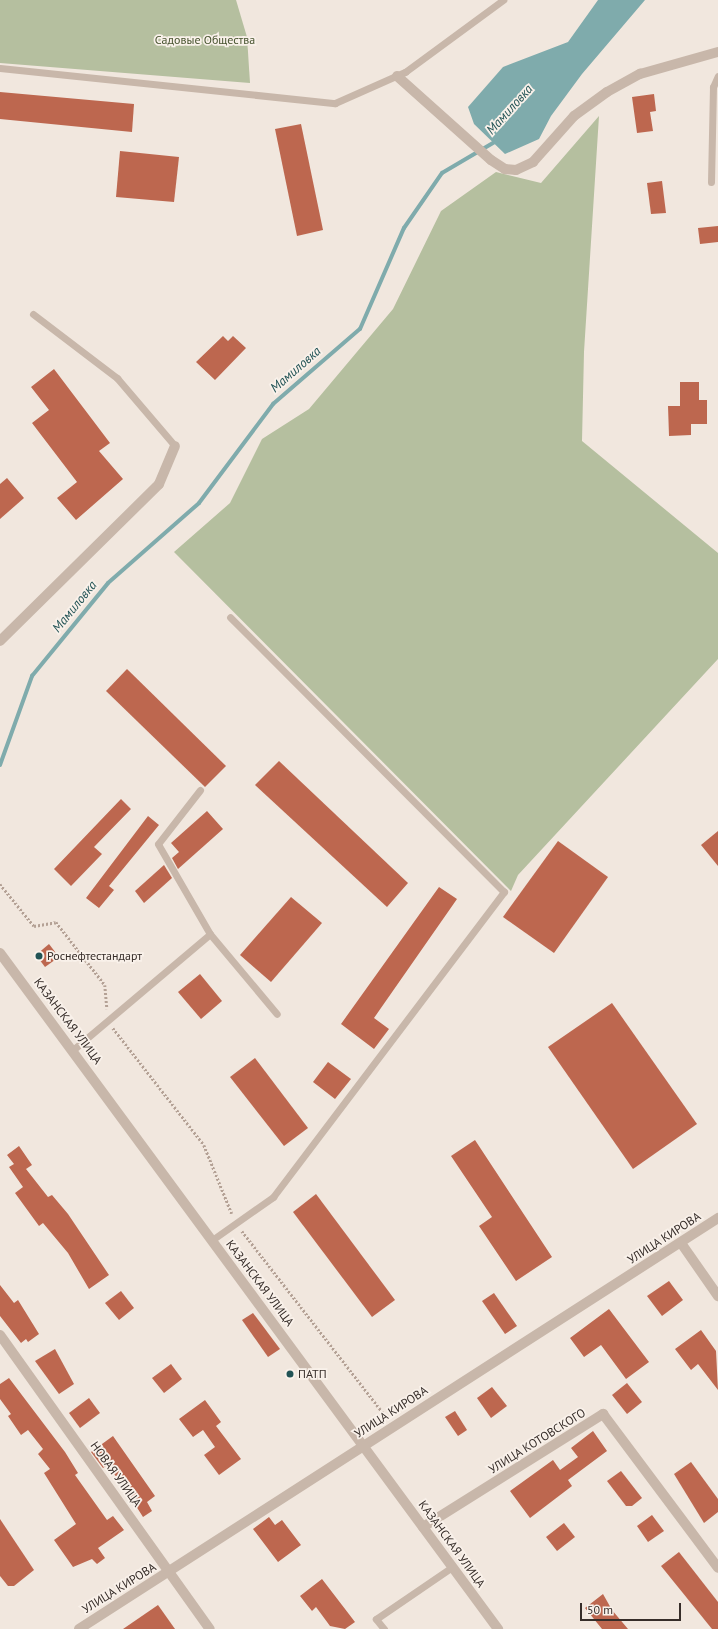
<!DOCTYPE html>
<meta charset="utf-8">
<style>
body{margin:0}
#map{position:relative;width:718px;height:1629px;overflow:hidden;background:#f1e7de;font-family:"PT Sans",sans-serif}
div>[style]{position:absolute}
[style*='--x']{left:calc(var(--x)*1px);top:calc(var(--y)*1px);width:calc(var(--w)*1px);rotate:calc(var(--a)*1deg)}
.green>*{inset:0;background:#b5bf9f}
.water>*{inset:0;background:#7fabac}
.stream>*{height:4px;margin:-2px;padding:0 2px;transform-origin:2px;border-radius:2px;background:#7fabac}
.building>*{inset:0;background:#bd674f}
.path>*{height:2.5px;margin-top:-1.25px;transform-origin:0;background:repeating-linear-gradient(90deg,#b4a195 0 2px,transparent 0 4px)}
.service>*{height:7px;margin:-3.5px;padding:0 3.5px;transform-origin:3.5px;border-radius:3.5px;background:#c8b7aa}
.minor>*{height:10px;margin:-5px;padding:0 5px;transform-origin:5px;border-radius:5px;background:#c8b7aa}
.tertiary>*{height:10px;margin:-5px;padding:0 5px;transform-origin:5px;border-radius:5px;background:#c8b7aa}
.dots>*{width:11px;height:11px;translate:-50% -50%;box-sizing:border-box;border:2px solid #f9f1ea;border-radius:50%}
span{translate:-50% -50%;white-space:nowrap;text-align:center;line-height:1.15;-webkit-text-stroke:3.5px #f9f1ea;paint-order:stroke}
.park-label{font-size:12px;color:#47532f}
.poi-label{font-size:12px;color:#362d29}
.left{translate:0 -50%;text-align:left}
.street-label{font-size:12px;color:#362d29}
.water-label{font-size:13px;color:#225355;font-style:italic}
.scale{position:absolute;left:580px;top:1603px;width:101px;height:18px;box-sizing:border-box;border:2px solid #362d29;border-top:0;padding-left:5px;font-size:12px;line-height:14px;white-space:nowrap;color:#362d29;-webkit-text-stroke:3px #f9f1ea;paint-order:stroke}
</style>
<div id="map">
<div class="green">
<div style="clip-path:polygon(0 0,236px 0,247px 37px,250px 83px,0 63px)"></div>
<div style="clip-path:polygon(599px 116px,584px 352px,582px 441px,718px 553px,718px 659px,518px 875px,511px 891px,174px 552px,230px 503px,262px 439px,309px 409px,393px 309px,441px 211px,496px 172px,541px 183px)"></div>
</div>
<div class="water">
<div style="clip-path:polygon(598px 0,645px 0,582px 74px,551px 116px,539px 139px,505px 154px,474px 124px,468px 107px,503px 67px,568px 42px)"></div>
</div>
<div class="stream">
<div style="--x:0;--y:765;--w:95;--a:-70.2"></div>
<div style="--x:32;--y:676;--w:120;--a:-50.7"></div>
<div style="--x:108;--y:583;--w:121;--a:-41.3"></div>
<div style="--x:199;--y:503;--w:124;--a:-53.2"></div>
<div style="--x:273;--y:404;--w:115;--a:-40.8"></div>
<div style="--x:360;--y:329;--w:110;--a:-66.5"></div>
<div style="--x:404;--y:228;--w:67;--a:-55.4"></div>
<div style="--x:442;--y:173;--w:65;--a:-30.5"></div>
</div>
<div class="building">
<div style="clip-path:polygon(0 92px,134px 104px,132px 132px,0 119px)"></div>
<div style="clip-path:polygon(654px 94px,656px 111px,650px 112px,653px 131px,637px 133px,632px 97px)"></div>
<div style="clip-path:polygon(301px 124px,323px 230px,297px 236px,275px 129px)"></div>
<div style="clip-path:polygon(120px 151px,179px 157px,174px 202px,116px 197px)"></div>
<div style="clip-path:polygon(662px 181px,666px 213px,651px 214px,647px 183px)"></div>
<div style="clip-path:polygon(718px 226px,718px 242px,700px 244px,698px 228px)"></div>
<div style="clip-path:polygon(223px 336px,228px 341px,233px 336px,246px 348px,215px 380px,196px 362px)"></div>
<div style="clip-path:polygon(54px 369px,110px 443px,99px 451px,123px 479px,76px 520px,57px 498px,77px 482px,32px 423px,49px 410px,31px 387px)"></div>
<div style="clip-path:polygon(680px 382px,699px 382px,699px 400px,707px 400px,707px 424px,691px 424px,691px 435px,669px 436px,668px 406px,680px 406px)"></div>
<div style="clip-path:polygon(7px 478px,24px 498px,0 519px,0 484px)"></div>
<div style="clip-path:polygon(127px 669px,226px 766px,205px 787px,106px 691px)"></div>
<div style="clip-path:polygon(279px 761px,408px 883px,387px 907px,255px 785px)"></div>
<div style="clip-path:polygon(121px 799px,131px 809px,94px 847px,102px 854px,71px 886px,54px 869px)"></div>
<div style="clip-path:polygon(207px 811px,223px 829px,178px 869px,172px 858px,179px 852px,171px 843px)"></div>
<div style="clip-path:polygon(148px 816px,159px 825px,109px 886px,114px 890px,99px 908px,86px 898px)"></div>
<div style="clip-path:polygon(718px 831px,718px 866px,701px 845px)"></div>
<div style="clip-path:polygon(558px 841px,608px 877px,554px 953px,503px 917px)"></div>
<div style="clip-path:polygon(164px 865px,172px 878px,144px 903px,135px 891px)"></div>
<div style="clip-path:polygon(439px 887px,457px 899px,374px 1018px,389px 1029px,374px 1049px,341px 1024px)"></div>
<div style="clip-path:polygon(291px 897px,322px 923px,271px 982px,240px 955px)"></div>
<div style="clip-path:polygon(49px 944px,59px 957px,45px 967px,36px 955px)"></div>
<div style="clip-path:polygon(200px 974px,222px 1001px,201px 1019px,178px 992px)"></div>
<div style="clip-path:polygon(612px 1003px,697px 1124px,633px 1169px,548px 1047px)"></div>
<div style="clip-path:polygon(255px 1058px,308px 1128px,284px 1146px,230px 1077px)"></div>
<div style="clip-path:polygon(328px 1062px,351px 1079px,335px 1099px,313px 1082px)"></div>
<div style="clip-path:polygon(475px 1140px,552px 1257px,516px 1281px,479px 1226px,492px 1217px,451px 1156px)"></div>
<div style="clip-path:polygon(19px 1146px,32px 1165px,26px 1169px,48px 1197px,52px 1195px,68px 1214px,109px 1275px,89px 1289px,68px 1253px,43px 1223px,39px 1226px,15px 1193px,23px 1187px,9px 1167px,14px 1164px,7px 1155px)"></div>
<div style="clip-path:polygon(316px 1194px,395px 1300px,372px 1317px,293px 1212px)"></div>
<div style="clip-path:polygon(669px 1281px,683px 1300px,662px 1316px,647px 1296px)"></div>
<div style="clip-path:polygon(0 1285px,14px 1303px,18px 1300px,39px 1334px,28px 1342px,26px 1339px,21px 1343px,0 1316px)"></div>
<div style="clip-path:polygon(121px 1291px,134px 1308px,119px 1320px,105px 1303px)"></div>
<div style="clip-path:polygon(494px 1293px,517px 1326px,505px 1334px,482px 1301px)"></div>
<div style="clip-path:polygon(609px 1309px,649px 1362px,626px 1379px,601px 1345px,584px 1357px,570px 1338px)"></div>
<div style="clip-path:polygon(253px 1313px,280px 1349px,268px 1357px,242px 1320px)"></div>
<div style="clip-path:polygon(701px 1330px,716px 1351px,718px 1390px,698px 1364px,691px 1370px,675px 1349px)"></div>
<div style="clip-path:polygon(55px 1349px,74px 1384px,59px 1394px,35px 1361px)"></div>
<div style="clip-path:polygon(171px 1364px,182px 1379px,164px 1393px,152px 1378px)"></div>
<div style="clip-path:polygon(9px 1378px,65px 1452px,78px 1473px,75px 1475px,107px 1520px,113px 1516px,124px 1530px,98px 1548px,105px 1558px,97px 1564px,92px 1559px,73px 1567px,54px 1540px,76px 1524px,44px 1473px,50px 1469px,38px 1454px,43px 1449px,28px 1430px,21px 1435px,8px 1416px,11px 1414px,0 1399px,0 1384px)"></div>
<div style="clip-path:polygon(627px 1383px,642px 1402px,627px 1414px,612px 1395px)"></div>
<div style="clip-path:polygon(492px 1387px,507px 1406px,491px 1418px,477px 1398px)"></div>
<div style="clip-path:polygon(89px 1398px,100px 1413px,80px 1428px,69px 1413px)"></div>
<div style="clip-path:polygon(205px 1400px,221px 1422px,216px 1426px,241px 1459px,219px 1475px,204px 1455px,215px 1447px,203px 1430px,193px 1437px,179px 1419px)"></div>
<div style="clip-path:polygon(455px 1411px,467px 1430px,458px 1436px,445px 1417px)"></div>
<div style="clip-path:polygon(593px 1431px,607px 1451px,568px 1480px,572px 1486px,530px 1518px,510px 1491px,553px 1460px,560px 1470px,578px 1457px,571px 1448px)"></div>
<div style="clip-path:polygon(113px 1436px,155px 1496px,147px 1502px,152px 1511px,143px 1517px,122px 1484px,107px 1465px,103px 1468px,91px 1452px)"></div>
<div style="clip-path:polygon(691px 1462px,718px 1499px,718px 1512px,704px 1523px,674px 1474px)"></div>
<div style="clip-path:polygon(621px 1471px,642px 1498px,632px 1506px,626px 1506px,607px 1481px)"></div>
<div style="clip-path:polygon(652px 1515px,664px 1531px,648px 1542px,637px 1526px)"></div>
<div style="clip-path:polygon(269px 1517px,275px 1525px,282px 1520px,301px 1545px,278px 1562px,253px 1529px)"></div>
<div style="clip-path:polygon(0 1519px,34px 1570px,14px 1586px,8px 1586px,0 1576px)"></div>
<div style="clip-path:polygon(564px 1523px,575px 1537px,557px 1551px,546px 1537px)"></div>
<div style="clip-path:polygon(679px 1552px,718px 1602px,718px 1629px,712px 1629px,661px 1566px)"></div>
<div style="clip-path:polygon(322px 1579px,355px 1622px,345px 1629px,330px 1626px,316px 1607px,312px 1611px,300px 1596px)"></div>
<div style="clip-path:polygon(603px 1594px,612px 1610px,628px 1629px,602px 1629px,585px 1608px)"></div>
<div style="clip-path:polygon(158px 1605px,175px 1629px,123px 1629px)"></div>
</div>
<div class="path">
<div style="--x:0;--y:884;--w:54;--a:51"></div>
<div style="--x:34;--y:926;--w:22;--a:-10"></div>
<div style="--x:56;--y:922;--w:80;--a:52.1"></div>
<div style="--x:105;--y:985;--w:24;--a:85"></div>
<div style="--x:113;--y:1028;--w:148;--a:52.1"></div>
<div style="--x:204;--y:1145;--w:74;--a:67.9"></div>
<div style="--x:242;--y:1231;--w:237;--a:52.2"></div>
</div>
<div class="service">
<div style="--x:0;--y:68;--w:337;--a:6"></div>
<div style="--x:335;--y:103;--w:77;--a:-23.9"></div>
<div style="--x:405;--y:72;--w:122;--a:-36.3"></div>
<div style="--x:711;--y:182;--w:95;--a:-88.8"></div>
<div style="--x:713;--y:87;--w:12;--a:-66"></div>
<div style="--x:33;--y:314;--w:106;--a:37.3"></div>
<div style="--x:117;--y:378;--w:89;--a:49.5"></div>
<div style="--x:200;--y:790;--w:68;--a:127.9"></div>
<div style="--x:158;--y:844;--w:104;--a:60"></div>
<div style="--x:74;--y:1049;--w:178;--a:-40.2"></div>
<div style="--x:210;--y:934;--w:104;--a:50.1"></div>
<div style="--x:212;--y:1240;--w:75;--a:-35.2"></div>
<div style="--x:273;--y:1197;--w:383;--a:-52.9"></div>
<div style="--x:504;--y:892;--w:388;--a:-134.9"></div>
<div style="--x:384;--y:1629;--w:13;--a:-129"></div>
<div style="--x:376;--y:1619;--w:92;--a:-34.4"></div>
</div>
<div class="minor">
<div style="--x:397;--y:76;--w:126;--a:41.8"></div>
<div style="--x:491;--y:160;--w:17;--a:33"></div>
<div style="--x:505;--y:169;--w:11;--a:5"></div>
<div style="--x:516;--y:170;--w:19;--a:-25"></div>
<div style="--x:533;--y:162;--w:62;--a:-48.3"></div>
<div style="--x:574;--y:116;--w:41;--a:-36"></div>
<div style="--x:607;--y:92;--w:38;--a:-29"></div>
<div style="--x:640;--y:74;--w:81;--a:-15.8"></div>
<div style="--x:0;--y:641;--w:223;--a:-44.6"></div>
<div style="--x:159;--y:484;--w:41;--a:-67.2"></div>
<div style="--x:681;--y:1243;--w:65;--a:55.1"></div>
<div style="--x:0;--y:1335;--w:361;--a:54.5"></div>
<div style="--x:423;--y:1527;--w:213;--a:-32.1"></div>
<div style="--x:603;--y:1414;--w:192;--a:53.2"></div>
<div style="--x:79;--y:1629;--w:760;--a:-32.75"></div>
</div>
<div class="tertiary">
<div style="--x:0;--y:953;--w:840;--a:53.62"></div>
</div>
<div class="dots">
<div style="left:39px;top:956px;background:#225355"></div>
<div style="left:290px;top:1374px;background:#225355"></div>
</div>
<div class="park-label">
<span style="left:205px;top:40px">Садовые Общества</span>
</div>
<div class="poi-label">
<span class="left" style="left:47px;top:956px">Роснефтестандарт</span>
<span class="left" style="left:298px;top:1374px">ПАТП</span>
</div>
<div class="street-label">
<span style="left:68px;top:1021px;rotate:53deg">КАЗАНСКАЯ УЛИЦА</span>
<span style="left:664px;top:1238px;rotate:-33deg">УЛИЦА КИРОВА</span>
<span style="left:260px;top:1283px;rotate:53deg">КАЗАНСКАЯ УЛИЦА</span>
<span style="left:391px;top:1412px;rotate:-33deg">УЛИЦА КИРОВА</span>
<span style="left:537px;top:1441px;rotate:-32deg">УЛИЦА КОТОВСКОГО</span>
<span style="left:116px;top:1474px;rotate:54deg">НОВАЯ УЛИЦА</span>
<span style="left:452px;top:1544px;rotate:54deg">КАЗАНСКАЯ УЛИЦА</span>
<span style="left:119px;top:1588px;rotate:-32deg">УЛИЦА КИРОВА</span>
</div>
<div class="water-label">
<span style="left:510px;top:110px;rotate:-48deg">Мамиловка</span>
<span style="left:296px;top:370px;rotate:-41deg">Мамиловка</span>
<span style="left:75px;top:607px;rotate:-51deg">Мамиловка</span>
</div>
<div class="scale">50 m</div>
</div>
